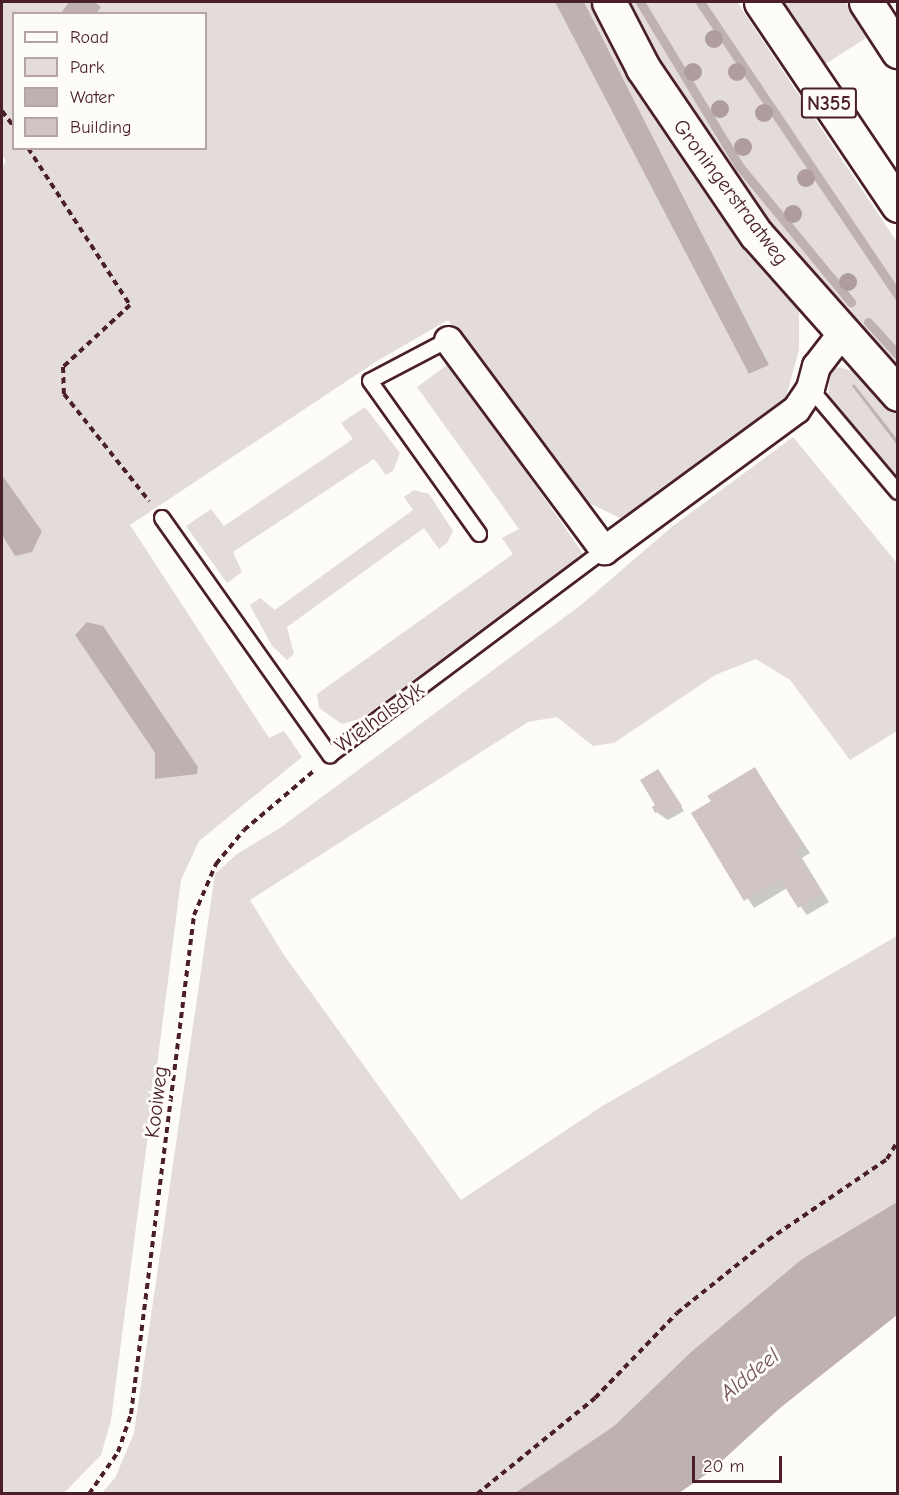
<!DOCTYPE html>
<style>
body{margin:0}
#map{position:relative;width:899px;height:1495px;overflow:hidden;background:#fdfcf7;font-family:"Comic Neue",sans-serif}
div>[style]{position:absolute}
[style*='--x']{left:calc(var(--x)*1px);top:calc(var(--y)*1px);width:calc(var(--w)*1px);rotate:calc(var(--a)*1deg)}
.green>*{inset:0;background:#e3dcda}
.water>*{inset:0;background:#c0b1b1}
.shadow>*{inset:0;background:#0003}
.stream>*{height:9px;margin:-4.5px;padding:0 4.5px;transform-origin:4.5px;border-radius:4.5px;background:#c0b1b1}
.building>*{inset:0;background:#d0c5c4}
.path>*{height:4px;margin-top:-2px;transform-origin:0;background:repeating-linear-gradient(90deg,#4a1f2b 0 6px,transparent 0 10.5px)}
.roads{filter:drop-shadow(2px 0 #4a1f2b) drop-shadow(-2px 0 #4a1f2b) drop-shadow(0 2px #4a1f2b) drop-shadow(0 -2px #4a1f2b)}
.service>*{height:14px;margin:-7px;padding:0 7px;transform-origin:7px;border-radius:7px;background:#fdfcf7}
.minor>*{height:27px;margin:-13.5px;padding:0 13.5px;transform-origin:13.5px;border-radius:13.5px;background:#fdfcf7}
.tertiary>*{height:33px;margin:-16.5px;padding:0 16.5px;transform-origin:16.5px;border-radius:16.5px;background:#fdfcf7}
.trunk>*{height:33px;margin:-16.5px;padding:0 16.5px;transform-origin:16.5px;border-radius:16.5px;background:#fdfcf7}
.trees>*{width:18px;height:18px;margin:-9px;border-radius:50%;background:#af9c9f}
span{translate:-50% -50%;white-space:nowrap;text-align:center;line-height:1.15;-webkit-text-stroke:6px #fdfcf7;paint-order:stroke}
.shield-label span{padding:2px 4px;background:#fdfcf7;border:2px solid;border-radius:4px;-webkit-text-stroke-width:0}
.shield-label{font-size:20px;color:#4a1f2b;font-weight:700}
.street-label{font-size:21px;color:#4a1f2b}
.water-label{font-size:22px;color:#73525a;font-style:italic}
.frame{position:absolute;inset:0;border:3px solid #4a1f2b;pointer-events:none}
.legend{position:absolute;left:12px;top:12px;width:195px;height:138px;box-sizing:border-box;background:#fdfcf7;border:2px solid #b5a4a5;margin:0;padding:8px 10px;list-style:none;font-size:18px;color:#4a1f2b}
.legend li{display:flex;align-items:center;gap:12px;height:30px}
.legend b{width:30px;border:2px solid #b5a4a5}
.scale{position:absolute;left:692px;top:1456px;width:90px;height:27px;box-sizing:border-box;border:3px solid #4a1f2b;border-top:0;padding-left:8px;font-size:18px;line-height:21px;white-space:nowrap;color:#4a1f2b;-webkit-text-stroke:4px #fdfcf7;paint-order:stroke}
</style>
<div id="map">
<div class="green">
<div style="clip-path:polygon(evenodd,2px 2px,69px 2px,61px 13px,14px 14px,14px 148px,206px 148px,206px 14px,97px 13px,101px 7px,95px 2px,555px 2px,750px 374px,769px 365px,584px 2px,595px 2px,799px 308px,799px 350px,785px 400px,768px 417px,626px 521px,581px 499px,448px 320px,377px 361px,130px 525px,269px 738px,284px 731px,302px 757px,199px 841px,181px 880px,111px 1420px,101px 1455px,64px 1493px,2px 1493px,2px 535px,15px 556px,42px 531px,2px 475px,2px 168px,6px 161px,2px 155px,2px 2px,87px 622px,103px 627px,198px 767px,197px 773px,156px 779px,155px 753px,75px 635px,87px 622px)"></div>
<div style="clip-path:polygon(624px 2px,737px 2px,897px 242px,897px 373px,780px 241px,688px 114px)"></div>
<div style="clip-path:polygon(781px 2px,846px 2px,869px 36px,824px 65px)"></div>
<div style="clip-path:polygon(450px 363px,584px 555px,362px 718px,342px 724px,319px 708px,317px 694px,513px 554px,502px 538px,519px 529px,417px 387px)"></div>
<div style="clip-path:polygon(838px 367px,860px 373px,897px 414px,897px 439px,852px 386px,897px 445px,897px 481px,828px 396px,830px 371px)"></div>
<div style="clip-path:polygon(365px 407px,400px 453px,393px 471px,386px 475px,374px 459px,233px 552px,242px 572px,227px 583px,186px 526px,211px 509px,224px 526px,353px 439px,341px 423px)"></div>
<div style="clip-path:polygon(793px 437px,897px 563px,897px 731px,850px 760px,790px 680px,756px 659px,715px 675px,614px 743px,593px 746px,557px 717px,528px 722px,250px 900px,284px 955px,461px 1200px,604px 1105px,897px 936px,897px 1202px,802px 1259px,691px 1352px,614px 1426px,515px 1493px,101px 1494px,115px 1478px,134px 1433px,215px 874px,237px 854px,280px 828px,581px 605px,673px 526px)"></div>
<div style="clip-path:polygon(414px 490px,429px 494px,453px 531px,447px 543px,439px 549px,424px 528px,287px 627px,294px 654px,287px 660px,272px 646px,250px 605px,260px 598px,275px 610px,413px 510px,404px 497px)"></div>
</div>
<div class="water">
<div style="clip-path:polygon(69px 2px,95px 2px,101px 7px,97px 13px,61px 13px)"></div>
<div style="clip-path:polygon(555px 2px,584px 2px,769px 365px,749px 374px)"></div>
<div style="clip-path:polygon(854px 384px,897px 439px,897px 445px,852px 386px)"></div>
<div style="clip-path:polygon(2px 475px,42px 531px,32px 552px,15px 556px,2px 535px)"></div>
<div style="clip-path:polygon(87px 622px,103px 626px,198px 767px,197px 774px,155px 779px,155px 753px,75px 635px)"></div>
<div style="clip-path:polygon(897px 1202px,897px 1315px,780px 1408px,711px 1471px,679px 1493px,515px 1493px,614px 1426px,691px 1352px,802px 1259px)"></div>
</div>
<div class="shadow">
<div style="clip-path:polygon(755px 769px,810px 853px,802px 858px,829px 902px,807px 915px,787px 888px,754px 908px,693px 814px)"></div>
<div style="clip-path:polygon(662px 775px,684px 811px,668px 820px,656px 812px)"></div>
</div>
<div class="stream">
<div style="--x:640;--y:2;--w:193;--a:58.8"></div>
<div style="--x:740;--y:167;--w:175;--a:50.6"></div>
<div style="--x:700;--y:2;--w:354;--a:56"></div>
<div style="--x:868;--y:322;--w:45;--a:47.7"></div>
</div>
<div class="building">
<div style="clip-path:polygon(755px 767px,803px 845px,795px 850px,822px 893px,798px 908px,780px 879px,744px 901px,691px 813px,711px 801px,707px 796px)"></div>
<div style="clip-path:polygon(658px 769px,682px 806px,664px 817px,659px 810px,655px 813px,652px 807px,655px 805px,640px 780px)"></div>
</div>
<div class="path">
<div style="--x:2;--y:111;--w:20;--a:53"></div>
<div style="--x:28;--y:148;--w:187;--a:57"></div>
<div style="--x:130;--y:305;--w:91;--a:137.2"></div>
<div style="--x:63;--y:367;--w:27;--a:88"></div>
<div style="--x:64;--y:394;--w:137;--a:51.5"></div>
<div style="--x:89;--y:1494;--w:51;--a:-55.4"></div>
<div style="--x:118;--y:1452;--w:40;--a:-71.1"></div>
<div style="--x:131;--y:1414;--w:503;--a:-82.8"></div>
<div style="--x:194;--y:915;--w:56;--a:-66.7"></div>
<div style="--x:216;--y:864;--w:44;--a:-50.5"></div>
<div style="--x:244;--y:830;--w:94;--a:-40.3"></div>
<div style="--x:477;--y:1494;--w:152;--a:-39.1"></div>
<div style="--x:595;--y:1398;--w:118;--a:-46"></div>
<div style="--x:677;--y:1313;--w:117;--a:-38.7"></div>
<div style="--x:768;--y:1240;--w:144;--a:-34.2"></div>
<div style="--x:887;--y:1159;--w:21;--a:-59"></div>
</div>
<div class="roads">
<div class="service">
<div style="--x:448;--y:340;--w:88;--a:152.3"></div>
<div style="--x:370;--y:381;--w:188;--a:54.5"></div>
<div style="--x:810;--y:388;--w:136;--a:49.8"></div>
<div style="--x:162;--y:518;--w:291;--a:54.7"></div>
<div style="--x:330;--y:755;--w:342;--a:-36.8"></div>
</div>
<div class="minor">
<div style="--x:448;--y:340;--w:262;--a:53.4"></div>
<div style="--x:604;--y:550;--w:238;--a:-36.3"></div>
<div style="--x:796;--y:409;--w:25;--a:-56"></div>
<div style="--x:810;--y:388;--w:23;--a:-75"></div>
<div style="--x:816;--y:366;--w:44;--a:-52.4"></div>
</div>
<div class="tertiary">
<div style="--x:609;--y:2;--w:74;--a:62.7"></div>
<div style="--x:643;--y:68;--w:201;--a:55.8"></div>
<div style="--x:756;--y:234;--w:214;--a:48.4"></div>
</div>
<div class="trunk">
<div style="--x:761;--y:2;--w:245;--a:56"></div>
<div style="--x:866;--y:2;--w:59;--a:56.9"></div>
</div>
</div>
<div class="trees">
<div style="left:714px;top:39px"></div>
<div style="left:693px;top:72px"></div>
<div style="left:737px;top:72px"></div>
<div style="left:720px;top:109px"></div>
<div style="left:764px;top:113px"></div>
<div style="left:743px;top:147px"></div>
<div style="left:806px;top:178px"></div>
<div style="left:793px;top:214px"></div>
<div style="left:848px;top:282px"></div>
</div>
<div class="shield-label">
<span style="left:829px;top:103px">N355</span>
</div>
<div class="street-label">
<span style="left:731px;top:192px;rotate:53deg">Groningerstraatweg</span>
<span style="left:379px;top:717px;rotate:-36deg">Wielhalsdyk</span>
<span style="left:156px;top:1102px;rotate:-83deg">Kooiweg</span>
</div>
<div class="water-label">
<span style="left:750px;top:1375px;rotate:-39deg">Alddeel</span>
</div>
<div class="frame"></div>
<ul class="legend">
<li><b style="height:8px;background:#fdfcf7"></b>Road</li>
<li><b style="height:16px;background:#e3dcda"></b>Park</li>
<li><b style="height:16px;background:#c0b1b1"></b>Water</li>
<li><b style="height:16px;background:#d0c5c4"></b>Building</li>
</ul>
<div class="scale">20 m</div>
</div>
